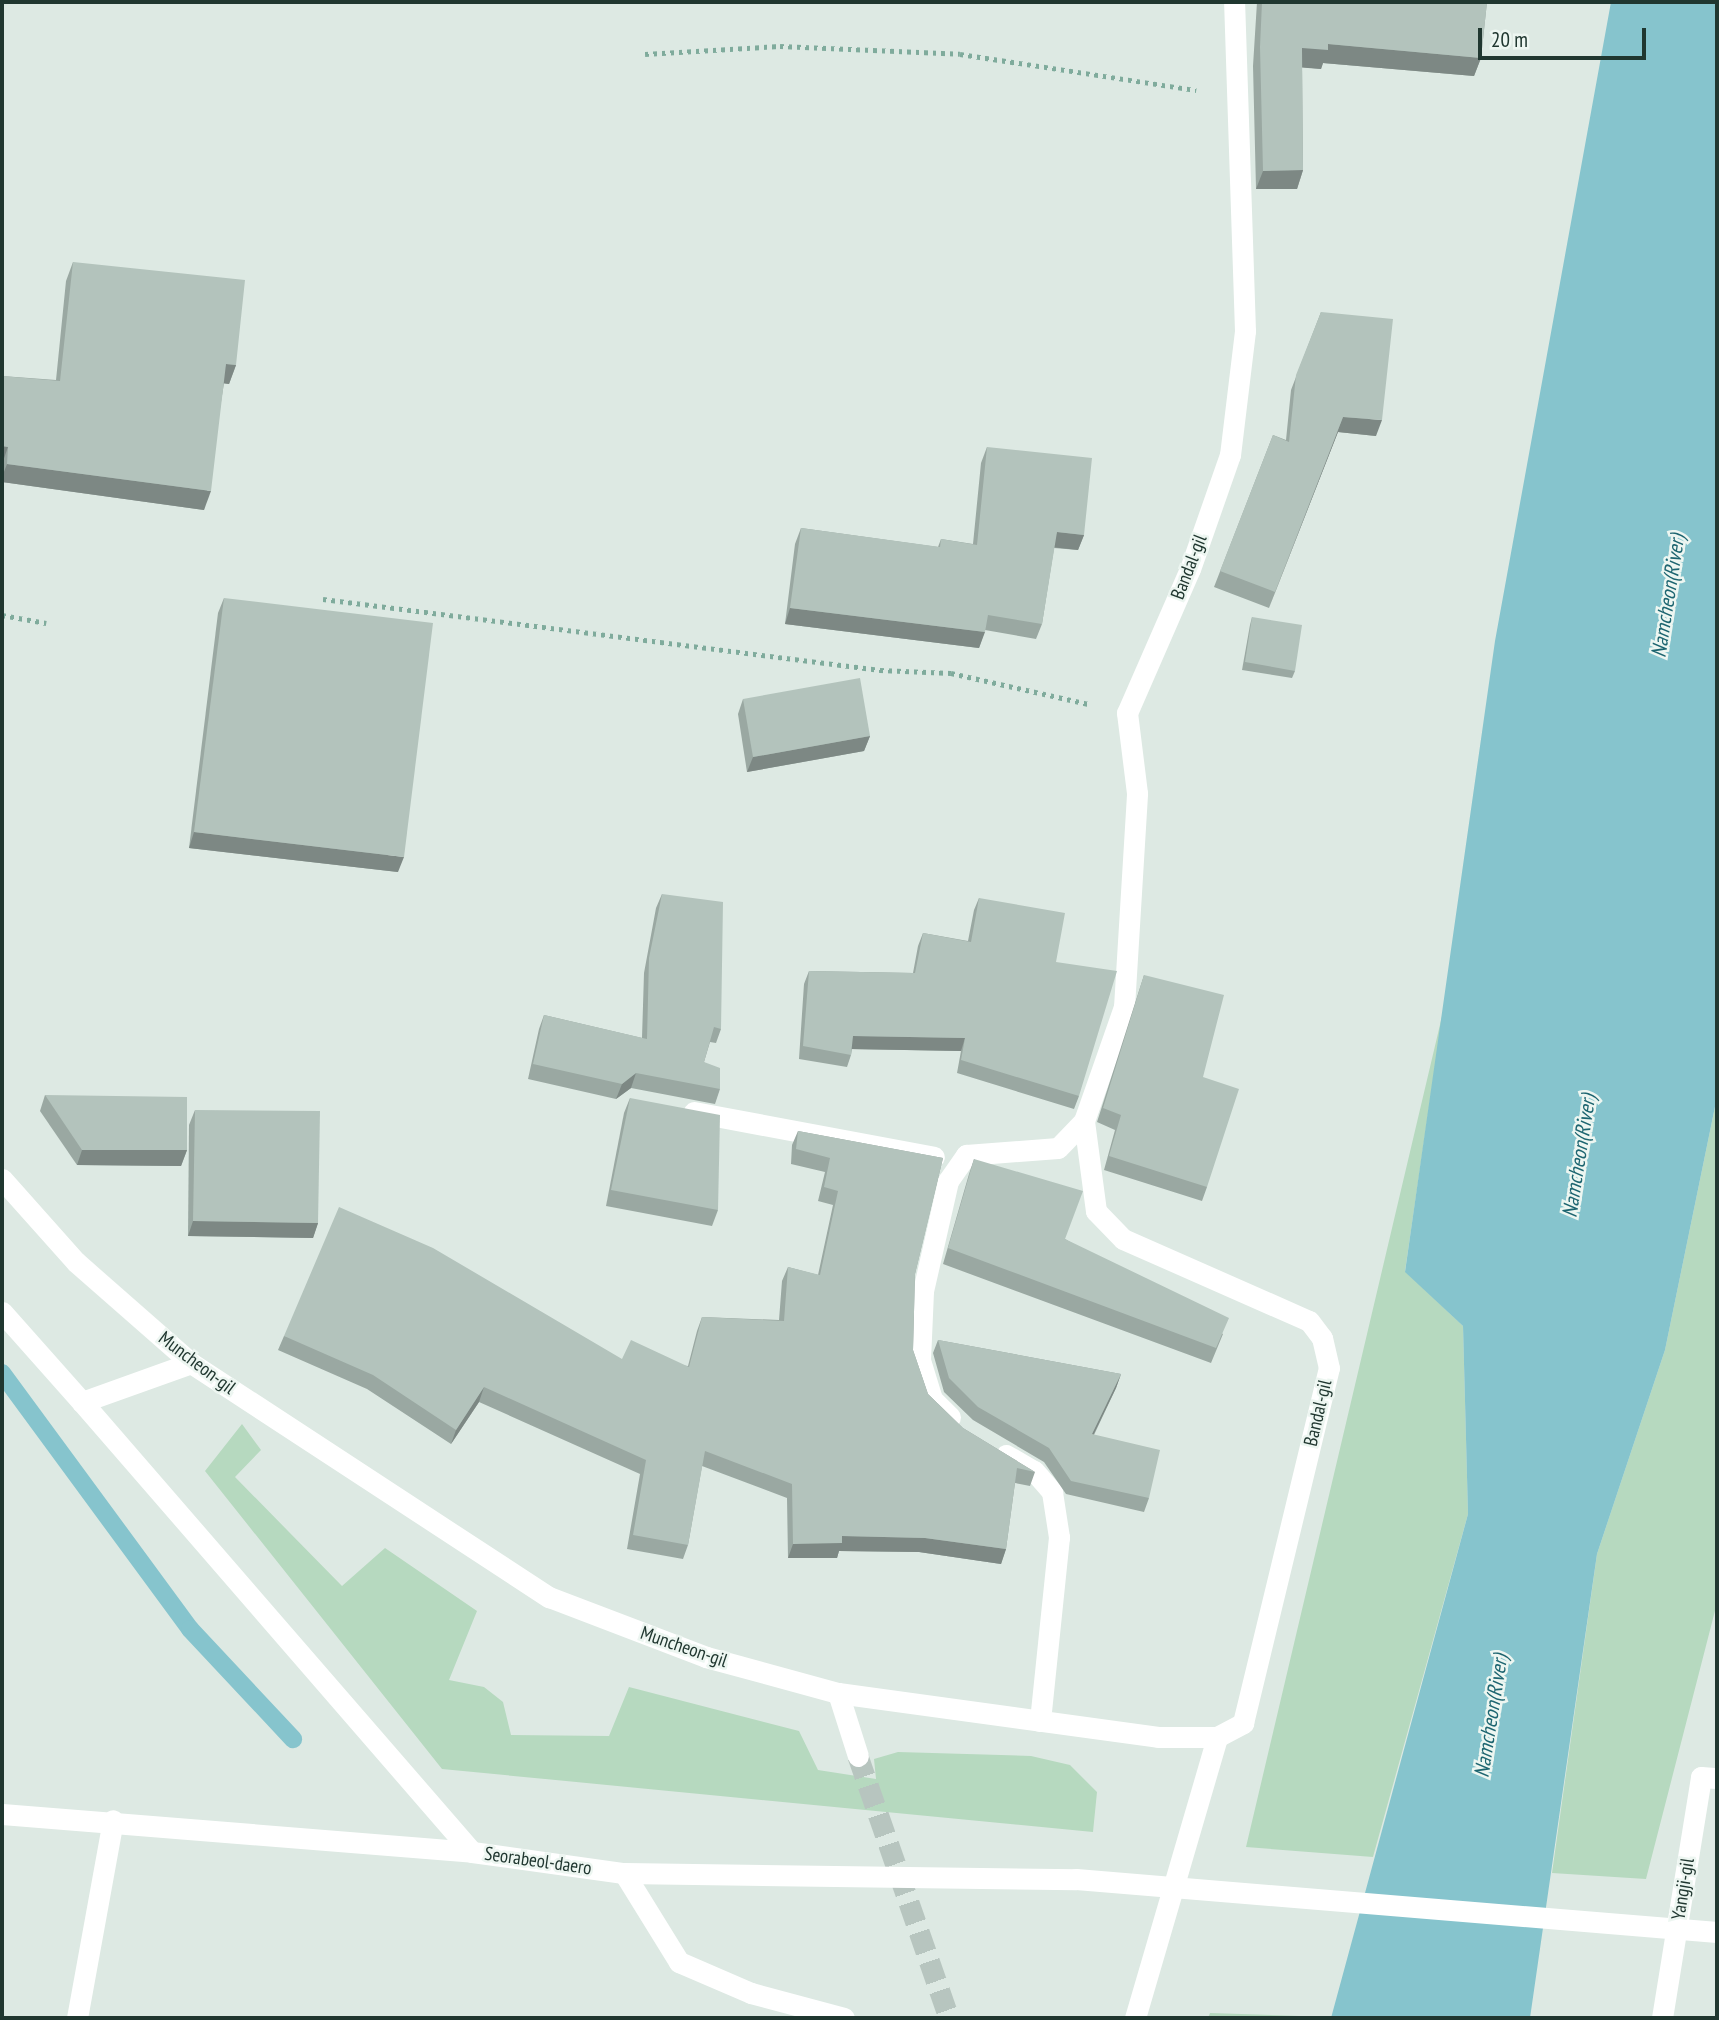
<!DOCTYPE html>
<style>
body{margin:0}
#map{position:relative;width:1719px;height:2020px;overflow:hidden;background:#dde9e3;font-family:"PT Sans Narrow",sans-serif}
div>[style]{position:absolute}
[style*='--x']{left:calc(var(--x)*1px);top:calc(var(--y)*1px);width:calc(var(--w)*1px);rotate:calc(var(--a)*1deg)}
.green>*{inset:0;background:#b6d9bf}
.water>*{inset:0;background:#86c4cd}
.stream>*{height:18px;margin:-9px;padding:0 9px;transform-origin:9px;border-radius:9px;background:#86c4cd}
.minor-tunnel>*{height:21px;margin-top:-10.5px;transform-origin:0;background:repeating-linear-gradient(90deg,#b7c5bf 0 21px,transparent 0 31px)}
.path>*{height:4.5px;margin-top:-2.25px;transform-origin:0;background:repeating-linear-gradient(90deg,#7fab9c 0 3.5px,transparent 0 8.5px)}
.minor>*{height:21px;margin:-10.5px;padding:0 10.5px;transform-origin:10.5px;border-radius:10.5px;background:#fff}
.wall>*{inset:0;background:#9aa8a2}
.shaded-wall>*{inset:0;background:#7d8884}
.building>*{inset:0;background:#b3c3bc}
span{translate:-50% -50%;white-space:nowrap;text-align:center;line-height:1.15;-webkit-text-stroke:5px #edf6f1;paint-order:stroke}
.street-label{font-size:19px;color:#203730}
.water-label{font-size:21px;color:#1d6570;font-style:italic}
.frame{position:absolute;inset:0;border:4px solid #203730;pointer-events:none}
.scale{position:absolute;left:1478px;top:28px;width:168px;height:32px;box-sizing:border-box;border:4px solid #203730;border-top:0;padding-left:9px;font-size:21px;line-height:24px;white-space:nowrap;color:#203730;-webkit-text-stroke:5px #edf6f1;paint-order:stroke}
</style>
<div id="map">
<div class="green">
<div style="clip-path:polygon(1443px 1012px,1405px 1271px,1463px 1326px,1468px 1514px,1373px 1857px,1246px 1847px)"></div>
<div style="clip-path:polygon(1717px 1097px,1717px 1603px,1646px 1879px,1552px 1873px,1597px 1554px,1665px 1350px)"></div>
<div style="clip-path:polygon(242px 1424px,261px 1450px,235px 1477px,342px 1586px,385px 1548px,477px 1611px,449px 1680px,484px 1687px,503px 1702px,511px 1735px,609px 1736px,629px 1687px,799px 1731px,818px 1770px,876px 1779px,874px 1759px,898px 1752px,1031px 1756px,1070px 1765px,1097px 1792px,1093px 1832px,442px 1769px,205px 1471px)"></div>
<div style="clip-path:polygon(1210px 2013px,1331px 2017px,1208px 2018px)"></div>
</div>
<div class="water">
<div style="clip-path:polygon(1611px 2px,1717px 2px,1717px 1097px,1665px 1350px,1597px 1554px,1530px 2018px,1331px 2018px,1468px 1514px,1463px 1326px,1405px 1272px,1495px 641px)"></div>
</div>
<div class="stream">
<div style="--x:2;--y:1373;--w:318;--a:53.7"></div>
<div style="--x:190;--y:1629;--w:151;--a:46.9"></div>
</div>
<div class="minor-tunnel">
<div style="--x:858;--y:1756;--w:277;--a:70.8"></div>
</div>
<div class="path">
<div style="--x:645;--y:54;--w:135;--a:-3.4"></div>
<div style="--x:780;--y:46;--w:180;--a:2.5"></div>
<div style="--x:960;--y:54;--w:239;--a:8.7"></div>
<div style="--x:323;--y:599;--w:562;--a:7.26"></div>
<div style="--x:880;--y:670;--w:71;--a:2.4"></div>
<div style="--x:951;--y:673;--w:141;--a:12.7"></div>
<div style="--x:2;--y:615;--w:45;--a:10.3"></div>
</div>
<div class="minor">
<div style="--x:694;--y:1112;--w:244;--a:10.6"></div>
<div style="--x:2;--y:1179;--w:111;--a:48.3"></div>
<div style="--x:76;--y:1262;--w:153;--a:41.3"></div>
<div style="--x:191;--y:1363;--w:428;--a:33.2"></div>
<div style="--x:549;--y:1597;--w:168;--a:20.9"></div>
<div style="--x:706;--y:1657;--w:137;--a:15.3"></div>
<div style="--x:838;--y:1693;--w:323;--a:7.8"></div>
<div style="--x:1158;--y:1737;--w:59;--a:0"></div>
<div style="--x:1217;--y:1737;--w:30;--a:-28"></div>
<div style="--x:1243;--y:1723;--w:365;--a:-76.4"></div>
<div style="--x:1329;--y:1368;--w:31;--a:-103"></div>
<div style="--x:1322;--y:1338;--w:21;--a:-127"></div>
<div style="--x:1309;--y:1321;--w:203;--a:-156.2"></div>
<div style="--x:1123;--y:1239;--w:39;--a:-134"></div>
<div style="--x:1096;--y:1211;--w:91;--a:-97.6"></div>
<div style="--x:1084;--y:1121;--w:121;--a:-70.7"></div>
<div style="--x:1124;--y:1007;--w:214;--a:-86.5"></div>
<div style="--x:1137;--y:793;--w:81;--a:-97.1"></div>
<div style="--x:1127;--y:713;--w:157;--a:-66.4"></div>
<div style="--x:1190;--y:569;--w:121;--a:-70.7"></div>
<div style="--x:1230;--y:455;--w:125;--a:-83.1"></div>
<div style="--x:1245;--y:331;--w:329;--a:-91.9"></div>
<div style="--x:2;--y:1312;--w:120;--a:48.4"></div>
<div style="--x:191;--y:1363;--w:116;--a:160.3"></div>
<div style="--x:82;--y:1402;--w:595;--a:49.09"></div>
<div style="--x:950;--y:1417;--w:25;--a:-135"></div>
<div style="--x:932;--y:1399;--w:41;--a:-107.1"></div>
<div style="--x:920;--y:1360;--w:69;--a:-87.5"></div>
<div style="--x:923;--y:1291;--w:113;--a:-77.2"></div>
<div style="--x:948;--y:1181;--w:32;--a:-55"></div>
<div style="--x:966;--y:1155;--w:92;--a:-4.4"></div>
<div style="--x:1058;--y:1148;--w:37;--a:-46"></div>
<div style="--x:1006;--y:1455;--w:32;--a:30"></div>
<div style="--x:1034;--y:1471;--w:28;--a:49"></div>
<div style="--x:1052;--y:1492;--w:46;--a:81.2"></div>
<div style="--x:1059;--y:1537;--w:185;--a:95.9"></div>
<div style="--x:838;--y:1693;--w:66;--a:72.4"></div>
<div style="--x:2;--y:1814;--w:472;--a:4.6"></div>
<div style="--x:472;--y:1852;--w:153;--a:7.9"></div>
<div style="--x:624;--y:1873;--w:452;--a:0.8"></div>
<div style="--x:1076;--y:1879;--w:643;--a:4.73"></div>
<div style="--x:624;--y:1873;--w:105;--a:58.3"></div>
<div style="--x:679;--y:1962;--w:78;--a:23.3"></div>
<div style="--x:751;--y:1993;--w:96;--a:15"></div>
<div style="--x:77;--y:2018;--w:201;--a:-79.7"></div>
<div style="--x:1135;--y:2018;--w:293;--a:-73.7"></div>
<div style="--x:1662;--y:2018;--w:244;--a:-80.8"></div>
<div style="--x:1701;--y:1777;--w:16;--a:4"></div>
</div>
<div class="wall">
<div style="clip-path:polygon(1257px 2px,1487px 2px,1481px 58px,1474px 76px,1323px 63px,1321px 69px,1302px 67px,1303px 170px,1297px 189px,1256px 189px,1253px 66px)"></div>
<div style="clip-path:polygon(73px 262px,236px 365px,229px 384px,224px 383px,204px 510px,2px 482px,2px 376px,56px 380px,66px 281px)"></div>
<div style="clip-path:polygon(1321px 312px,1376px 436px,1338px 432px,1269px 608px,1214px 587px,1273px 435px,1286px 440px,1291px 390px)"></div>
<div style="clip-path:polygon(987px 447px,1084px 535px,1078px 550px,1054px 548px,1042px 624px,1036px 639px,985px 630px,979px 648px,785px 624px,795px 544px,801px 528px,938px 547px,941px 539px,973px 544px,981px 463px)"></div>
<div style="clip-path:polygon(224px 598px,398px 872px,189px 848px,218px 613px)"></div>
<div style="clip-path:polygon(1252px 617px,1295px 671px,1292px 678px,1242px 670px,1250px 625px)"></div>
<div style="clip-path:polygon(743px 699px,870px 736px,864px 751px,747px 772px,738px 714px)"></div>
<div style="clip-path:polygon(662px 894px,721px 1029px,716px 1043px,710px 1042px,704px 1062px,720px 1089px,715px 1104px,631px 1088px,616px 1099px,528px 1079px,539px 1029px,544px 1015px,642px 1038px,644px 973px,656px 908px)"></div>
<div style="clip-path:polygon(979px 898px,1056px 962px,1079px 1096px,1074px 1109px,957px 1073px,961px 1051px,852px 1049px,851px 1055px,847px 1067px,799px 1059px,804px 984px,809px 971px,913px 973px,918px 946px,923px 933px,968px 941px,974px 910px)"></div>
<div style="clip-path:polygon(1144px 975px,1203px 1077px,1207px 1187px,1202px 1201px,1104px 1170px,1115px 1130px,1097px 1122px)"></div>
<div style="clip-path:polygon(45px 1095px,187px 1150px,181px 1166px,77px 1165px,40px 1111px)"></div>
<div style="clip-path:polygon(630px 1098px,718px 1210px,712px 1226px,606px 1206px,624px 1113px)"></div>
<div style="clip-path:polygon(195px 1110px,318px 1223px,313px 1238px,188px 1236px,189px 1125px)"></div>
<div style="clip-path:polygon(798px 1131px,943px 1158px,915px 1274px,913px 1350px,928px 1394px,963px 1428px,1035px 1472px,1030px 1486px,1015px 1483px,1006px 1549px,1001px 1564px,919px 1552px,839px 1551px,837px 1558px,788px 1558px,787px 1498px,702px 1466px,688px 1545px,683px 1559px,627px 1549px,640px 1474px,479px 1402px,451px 1444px,367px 1389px,278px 1350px,284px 1336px,622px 1359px,688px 1366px,697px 1331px,702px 1317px,779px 1320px,782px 1281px,788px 1267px,818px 1275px,833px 1205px,818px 1201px,825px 1172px,791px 1164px,792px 1145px)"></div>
<div style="clip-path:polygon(974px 1159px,1065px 1239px,1223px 1334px,1211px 1363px,943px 1264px,969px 1174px)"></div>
<div style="clip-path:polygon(938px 1340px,1121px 1374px,1116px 1388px,1094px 1435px,1149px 1498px,1144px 1512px,1066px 1494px,1044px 1462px,973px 1420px,944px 1392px,933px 1353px)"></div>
</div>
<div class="shaded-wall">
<div style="clip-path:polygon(1328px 44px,1481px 58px,1474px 76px,1323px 63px,1321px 69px,1295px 67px,1302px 48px)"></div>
<div style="clip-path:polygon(1303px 170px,1297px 189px,1256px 189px,1263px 171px)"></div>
<div style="clip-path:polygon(226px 364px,236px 365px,229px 384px,220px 383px)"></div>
<div style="clip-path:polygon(1343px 417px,1382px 420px,1376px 436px,1338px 432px,1269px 608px)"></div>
<div style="clip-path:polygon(2px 446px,8px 447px,2px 464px)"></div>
<div style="clip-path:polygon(7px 464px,211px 491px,204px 510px,2px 482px,2px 477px)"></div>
<div style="clip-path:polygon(1057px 532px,1084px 535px,1078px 550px,1051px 547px)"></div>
<div style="clip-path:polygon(790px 608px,985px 632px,979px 648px,785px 624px)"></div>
<div style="clip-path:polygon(870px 736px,864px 751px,747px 772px,753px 757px)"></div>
<div style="clip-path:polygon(194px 832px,404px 857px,398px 872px,189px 848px)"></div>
<div style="clip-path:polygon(853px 1036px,965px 1038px,961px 1051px,848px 1049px)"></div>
<div style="clip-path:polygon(636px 1073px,631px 1088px,616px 1099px,622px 1084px)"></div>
<div style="clip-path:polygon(82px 1150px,187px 1150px,181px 1166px,77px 1165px)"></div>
<div style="clip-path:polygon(193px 1221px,318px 1223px,313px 1238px,188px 1236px)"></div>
<div style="clip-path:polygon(1121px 1374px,1116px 1388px,1087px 1448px,1092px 1434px)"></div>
<div style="clip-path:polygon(484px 1387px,479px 1402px,451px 1444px,456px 1430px)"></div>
<div style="clip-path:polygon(842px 1536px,925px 1538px,1006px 1549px,1001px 1564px,919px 1552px,839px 1551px,837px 1558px,788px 1558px,793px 1544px)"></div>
</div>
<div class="building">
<div style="clip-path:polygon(1262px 2px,1487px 2px,1481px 58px,1328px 44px,1328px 50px,1302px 48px,1303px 170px,1263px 171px,1260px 47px)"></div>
<div style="clip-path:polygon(73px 262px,245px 280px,236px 365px,226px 364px,211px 491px,7px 464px,8px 447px,2px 446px,2px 376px,60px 381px)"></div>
<div style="clip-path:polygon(1321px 312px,1393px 319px,1382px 420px,1343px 417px,1275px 592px,1220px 571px,1273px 435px,1289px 442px,1296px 375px)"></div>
<div style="clip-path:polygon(987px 447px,1092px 458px,1084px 535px,1057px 532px,1042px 624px,988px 615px,985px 632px,790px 608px,801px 528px,940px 547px,941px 539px,977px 545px)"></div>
<div style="clip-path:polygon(224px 598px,433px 623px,404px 857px,194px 832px)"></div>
<div style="clip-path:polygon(1252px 617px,1302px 625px,1295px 671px,1245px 662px)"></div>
<div style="clip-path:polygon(860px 678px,870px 736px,753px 757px,743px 699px)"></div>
<div style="clip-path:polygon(662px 894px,723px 902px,721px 1029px,714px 1027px,704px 1062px,720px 1068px,720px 1089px,636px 1073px,622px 1084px,533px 1064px,544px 1015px,647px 1039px,649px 958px)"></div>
<div style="clip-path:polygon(979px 898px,1065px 913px,1056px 962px,1117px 971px,1079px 1096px,961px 1060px,965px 1038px,853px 1036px,851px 1055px,803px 1046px,809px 971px,915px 973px,923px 933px,971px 942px)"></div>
<div style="clip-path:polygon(1144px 975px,1224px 995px,1203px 1077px,1239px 1089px,1207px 1187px,1109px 1156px,1121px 1115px,1103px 1108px)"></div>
<div style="clip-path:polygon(45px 1095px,187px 1097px,187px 1150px,82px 1150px)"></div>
<div style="clip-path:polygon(630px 1098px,720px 1115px,718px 1210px,611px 1190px)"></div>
<div style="clip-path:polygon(195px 1110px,320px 1111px,318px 1223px,193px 1221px)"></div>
<div style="clip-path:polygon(798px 1131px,943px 1158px,915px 1274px,913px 1350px,928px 1394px,963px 1428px,1035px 1472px,1017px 1468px,1006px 1549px,925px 1538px,842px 1536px,842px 1543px,793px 1544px,792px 1484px,705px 1451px,688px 1545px,633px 1535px,646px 1460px,484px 1387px,456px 1430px,373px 1375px,284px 1336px,339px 1207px,433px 1248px,622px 1359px,631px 1340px,689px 1367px,702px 1317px,784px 1321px,788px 1267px,820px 1275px,838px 1191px,824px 1187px,830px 1158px,796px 1149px)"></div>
<div style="clip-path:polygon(974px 1159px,1083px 1191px,1065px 1239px,1229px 1318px,1216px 1348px,948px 1248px)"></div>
<div style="clip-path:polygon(938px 1340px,1121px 1374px,1092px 1434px,1160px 1450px,1149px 1498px,1071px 1481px,1049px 1448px,978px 1407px,949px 1378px)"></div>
</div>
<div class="street-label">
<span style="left:1189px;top:567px;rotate:-69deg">Bandal-gil</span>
<span style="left:197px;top:1363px;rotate:37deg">Muncheon-gil</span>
<span style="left:1318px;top:1413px;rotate:-77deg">Bandal-gil</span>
<span style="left:684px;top:1647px;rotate:19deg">Muncheon-gil</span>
<span style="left:538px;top:1861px;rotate:8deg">Seorabeol-daero</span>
<span style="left:1683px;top:1889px;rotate:-81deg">Yangji-gil</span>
</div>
<div class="water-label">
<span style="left:1668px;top:596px;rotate:-81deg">Namcheon(River)</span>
<span style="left:1579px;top:1156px;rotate:-81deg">Namcheon(River)</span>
<span style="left:1491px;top:1716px;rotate:-81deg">Namcheon(River)</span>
</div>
<div class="frame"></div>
<div class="scale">20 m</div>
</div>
